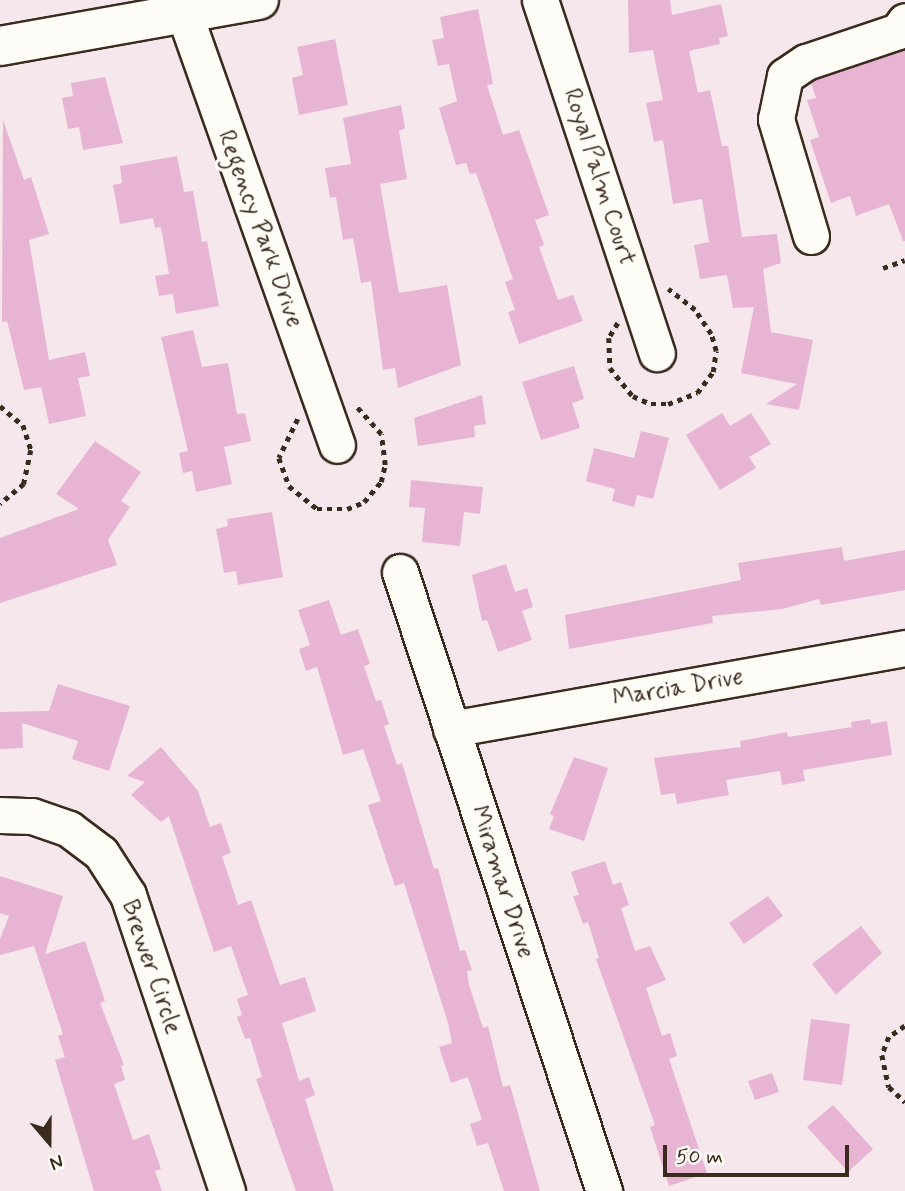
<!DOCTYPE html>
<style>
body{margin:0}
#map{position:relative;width:905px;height:1191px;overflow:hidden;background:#f6e7ec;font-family:Mynerve,sans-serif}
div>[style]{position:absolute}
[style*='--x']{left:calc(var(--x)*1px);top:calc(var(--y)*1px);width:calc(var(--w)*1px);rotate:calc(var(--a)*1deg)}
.building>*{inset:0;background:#e7b5d3}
.path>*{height:4.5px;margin-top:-2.25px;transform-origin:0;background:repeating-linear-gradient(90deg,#3b2a1e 0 5px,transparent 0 10px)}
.roads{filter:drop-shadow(2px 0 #3b2a1e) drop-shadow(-2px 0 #3b2a1e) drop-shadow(0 2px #3b2a1e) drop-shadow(0 -2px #3b2a1e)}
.minor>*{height:35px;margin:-17.5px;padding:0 17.5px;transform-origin:17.5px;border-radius:17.5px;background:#fdfcf7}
.highway>*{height:38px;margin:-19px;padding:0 19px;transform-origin:19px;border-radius:19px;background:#fdfcf7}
span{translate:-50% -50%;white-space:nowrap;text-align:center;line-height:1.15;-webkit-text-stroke:7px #fdfcf7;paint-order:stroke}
.street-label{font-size:24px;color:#3b2a1e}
.north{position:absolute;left:14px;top:1107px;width:70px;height:70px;-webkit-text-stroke:5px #fdfcf7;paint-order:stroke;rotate:160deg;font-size:19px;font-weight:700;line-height:28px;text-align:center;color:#3b2a1e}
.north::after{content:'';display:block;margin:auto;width:24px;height:32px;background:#3b2a1e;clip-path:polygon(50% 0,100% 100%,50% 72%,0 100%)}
.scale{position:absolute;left:663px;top:1145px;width:186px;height:32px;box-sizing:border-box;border:4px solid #3b2a1e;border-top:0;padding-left:9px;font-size:21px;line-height:24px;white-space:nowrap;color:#3b2a1e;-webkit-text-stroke:5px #fdfcf7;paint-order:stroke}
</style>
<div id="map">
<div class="building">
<div style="clip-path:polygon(628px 0,670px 0,672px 15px,721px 4px,728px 36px,719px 38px,720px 44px,689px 51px,698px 93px,710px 90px,722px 146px,728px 146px,742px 237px,777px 234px,781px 263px,763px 269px,771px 332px,813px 340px,799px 410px,766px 404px,797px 384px,741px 373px,754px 307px,733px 308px,727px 275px,700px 279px,694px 245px,709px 242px,702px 199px,673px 204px,663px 140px,654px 142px,646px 103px,663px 100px,653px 50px,629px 53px)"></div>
<div style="clip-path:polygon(478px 9px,493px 84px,487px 85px,503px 135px,519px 130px,549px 215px,535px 220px,544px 245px,539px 247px,558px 300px,573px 295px,583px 321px,519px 344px,508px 312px,515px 310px,505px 282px,513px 279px,476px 173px,470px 174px,466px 163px,456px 165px,439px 108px,457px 101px,449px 64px,438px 66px,432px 40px,444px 38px,440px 17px)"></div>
<div style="clip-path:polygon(335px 39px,348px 105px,299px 115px,292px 78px,303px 75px,297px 47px)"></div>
<div style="clip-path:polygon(905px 50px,905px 241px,903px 241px,889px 204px,856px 216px,850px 196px,831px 203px,810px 140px,819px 137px,807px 100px,816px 98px,811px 83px,815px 80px)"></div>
<div style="clip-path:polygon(105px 77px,123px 143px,83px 150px,79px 127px,68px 129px,62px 98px,73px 96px,71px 83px)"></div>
<div style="clip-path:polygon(401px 105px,405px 128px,399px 131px,407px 179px,380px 184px,399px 293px,447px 285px,461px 365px,398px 388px,395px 368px,383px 370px,371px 281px,361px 283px,353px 238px,343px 240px,336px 197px,330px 198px,325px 168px,351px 164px,343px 118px)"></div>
<div style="clip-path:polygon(3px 120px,24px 180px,31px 177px,49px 234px,29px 240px,49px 360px,85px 352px,90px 376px,78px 378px,86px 416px,49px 424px,41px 387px,24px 390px,7px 321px,2px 322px)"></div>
<div style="clip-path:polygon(177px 156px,184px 192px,193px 191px,202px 242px,207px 241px,219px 306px,176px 314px,173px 294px,159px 296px,155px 276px,169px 274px,161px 227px,155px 228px,153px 218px,120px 224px,113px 185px,122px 183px,120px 166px)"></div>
<div style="clip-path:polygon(193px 330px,202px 367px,228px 363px,237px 414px,245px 413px,251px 441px,224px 447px,232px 484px,196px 492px,192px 471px,183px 473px,179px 453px,188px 451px,161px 337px)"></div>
<div style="clip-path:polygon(574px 366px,584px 399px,572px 403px,580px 428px,541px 440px,522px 382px)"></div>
<div style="clip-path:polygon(482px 395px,486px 424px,474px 426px,475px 437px,418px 446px,414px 418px)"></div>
<div style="clip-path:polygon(722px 413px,730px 426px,751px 413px,771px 444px,749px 457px,756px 468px,720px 490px,686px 435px)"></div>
<div style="clip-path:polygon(641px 431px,669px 438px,653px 499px,637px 495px,634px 507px,612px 501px,615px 489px,586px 481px,594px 448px,634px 458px)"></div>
<div style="clip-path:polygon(95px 441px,141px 472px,121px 501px,130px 507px,108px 540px,117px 565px,0 603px,0 538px,79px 509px,56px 494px)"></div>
<div style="clip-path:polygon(411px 480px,483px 487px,480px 514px,464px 512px,460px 546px,422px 542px,425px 508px,409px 507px)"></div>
<div style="clip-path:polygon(272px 512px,283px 577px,238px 585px,236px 571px,224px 573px,216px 529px,228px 526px,227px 519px)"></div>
<div style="clip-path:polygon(842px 547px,844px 561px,905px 550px,905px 590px,821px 605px,819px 599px,782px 609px,712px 616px,713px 623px,569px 649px,565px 615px,741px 580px,738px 563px)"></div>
<div style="clip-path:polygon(506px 564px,515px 592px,527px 588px,533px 607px,522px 611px,532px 640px,498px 652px,487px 620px,482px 621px,472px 575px)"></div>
<div style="clip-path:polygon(329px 600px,341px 635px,358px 629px,370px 664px,364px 666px,376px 701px,381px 700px,389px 724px,384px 726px,397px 765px,402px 763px,434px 869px,438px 868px,460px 951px,465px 950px,472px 970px,467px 971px,469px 985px,483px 1028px,488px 1026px,503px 1087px,510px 1085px,540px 1191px,504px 1191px,488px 1143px,477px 1146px,470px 1124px,482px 1120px,468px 1077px,451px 1083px,439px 1047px,452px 1043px,448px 1023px,404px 883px,395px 886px,368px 805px,381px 801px,363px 749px,343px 755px,317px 667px,306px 671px,299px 649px,310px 645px,298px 610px)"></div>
<div style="clip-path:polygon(58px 684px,130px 706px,109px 771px,72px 759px,78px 741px,22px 723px,23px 748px,0 749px,0 712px,49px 711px)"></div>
<div style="clip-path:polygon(870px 719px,871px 724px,887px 721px,892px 755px,803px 770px,805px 781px,782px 785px,780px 771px,726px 780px,729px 795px,677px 804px,675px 793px,661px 795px,654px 758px,741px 747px,740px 741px,787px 732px,788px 737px,852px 727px,851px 722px)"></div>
<div style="clip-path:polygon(161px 747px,198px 791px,210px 827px,221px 823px,231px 853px,222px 856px,238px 905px,251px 900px,280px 985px,305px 977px,316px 1011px,282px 1023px,299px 1081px,309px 1077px,315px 1095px,305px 1099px,334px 1191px,296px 1191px,256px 1079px,262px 1077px,250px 1038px,245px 1039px,237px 1017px,242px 1015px,237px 999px,248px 995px,231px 946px,214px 952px,169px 816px,161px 822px,131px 795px,145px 782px,127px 776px)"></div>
<div style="clip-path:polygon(574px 757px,608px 768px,584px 841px,549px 829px,554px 816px,550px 814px)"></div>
<div style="clip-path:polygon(605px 861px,613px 885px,621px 882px,629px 905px,621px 908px,635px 951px,650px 946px,666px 980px,646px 988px,662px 1036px,670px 1033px,677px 1056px,669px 1059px,707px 1173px,669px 1186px,650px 1127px,655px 1125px,596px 959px,599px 958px,588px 922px,583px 924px,573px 896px,579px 895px,571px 872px)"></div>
<div style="clip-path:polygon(0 876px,63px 896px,45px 954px,85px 941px,105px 1001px,100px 1003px,124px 1065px,121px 1066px,125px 1080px,114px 1084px,133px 1140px,149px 1134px,161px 1169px,155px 1171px,162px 1191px,94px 1191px,55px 1060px,65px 1057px,58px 1036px,63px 1034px,34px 946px,0 955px,0 939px,9px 916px,0 913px)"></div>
<div style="clip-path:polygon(768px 896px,783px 916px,744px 944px,729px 923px)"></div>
<div style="clip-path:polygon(861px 926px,882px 953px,836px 995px,812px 964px)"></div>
<div style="clip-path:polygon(811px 1019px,850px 1024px,842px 1085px,803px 1080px)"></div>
<div style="clip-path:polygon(772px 1073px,779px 1092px,755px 1100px,748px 1081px)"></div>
<div style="clip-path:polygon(833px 1105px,873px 1149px,848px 1172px,807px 1127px)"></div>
</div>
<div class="path">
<div style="--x:883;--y:268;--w:23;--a:-20"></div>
<div style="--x:618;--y:323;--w:17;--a:121"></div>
<div style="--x:609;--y:338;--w:30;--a:88"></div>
<div style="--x:610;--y:368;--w:36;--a:51"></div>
<div style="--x:633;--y:396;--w:20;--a:24"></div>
<div style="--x:651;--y:404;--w:17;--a:0"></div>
<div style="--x:668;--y:404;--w:31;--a:-21"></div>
<div style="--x:697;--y:393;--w:26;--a:-53"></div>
<div style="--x:713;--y:372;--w:21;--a:-82"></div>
<div style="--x:716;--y:351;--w:18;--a:-106"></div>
<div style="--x:711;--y:334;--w:29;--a:-124"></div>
<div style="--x:695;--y:310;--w:34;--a:-142"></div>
<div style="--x:0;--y:406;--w:30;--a:40"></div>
<div style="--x:23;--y:425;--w:26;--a:72"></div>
<div style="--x:31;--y:450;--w:35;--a:102"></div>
<div style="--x:24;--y:484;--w:31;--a:140"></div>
<div style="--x:298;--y:419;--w:43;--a:116"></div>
<div style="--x:279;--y:458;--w:30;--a:70"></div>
<div style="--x:289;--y:486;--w:36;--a:39"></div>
<div style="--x:317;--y:509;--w:30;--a:0"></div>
<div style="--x:347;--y:509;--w:18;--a:-22"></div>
<div style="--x:364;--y:502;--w:26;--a:-50"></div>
<div style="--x:381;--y:482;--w:17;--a:-77"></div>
<div style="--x:385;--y:465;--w:31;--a:-97"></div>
<div style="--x:381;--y:434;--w:40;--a:-132"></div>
<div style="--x:905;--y:1026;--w:19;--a:145"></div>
<div style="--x:889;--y:1037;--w:19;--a:111"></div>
<div style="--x:882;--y:1055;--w:33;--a:78"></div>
<div style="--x:889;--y:1087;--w:22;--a:43"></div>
</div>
<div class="roads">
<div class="minor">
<div style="--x:540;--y:0;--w:372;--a:71.7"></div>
<div style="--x:184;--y:13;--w:458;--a:70.5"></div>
<div style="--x:811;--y:236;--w:122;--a:-106.7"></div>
<div style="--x:776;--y:119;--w:44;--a:-78.2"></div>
<div style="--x:785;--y:76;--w:25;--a:-34"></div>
<div style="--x:806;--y:62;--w:97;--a:-18.6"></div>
<div style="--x:898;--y:31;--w:12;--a:-55"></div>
<div style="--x:400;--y:572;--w:652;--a:71.76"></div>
<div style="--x:451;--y:729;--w:461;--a:-10.1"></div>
<div style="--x:0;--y:815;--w:32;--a:2"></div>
<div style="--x:32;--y:816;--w:39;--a:19"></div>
<div style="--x:69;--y:829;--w:40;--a:37"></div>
<div style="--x:101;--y:853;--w:50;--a:57.3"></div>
<div style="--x:128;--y:895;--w:312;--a:71.5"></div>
</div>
<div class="highway">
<div style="--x:0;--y:46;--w:263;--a:-10.1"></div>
</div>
</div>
<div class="street-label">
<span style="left:599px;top:177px;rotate:72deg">Royal Palm Court</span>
<span style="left:260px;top:229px;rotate:70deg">Regency Park Drive</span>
<span style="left:678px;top:688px;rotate:-10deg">Marcia Drive</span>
<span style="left:502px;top:882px;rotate:72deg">Miramar Drive</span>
<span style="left:151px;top:967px;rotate:71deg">Brewer Circle</span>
</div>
<div class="north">N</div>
<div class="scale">50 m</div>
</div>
